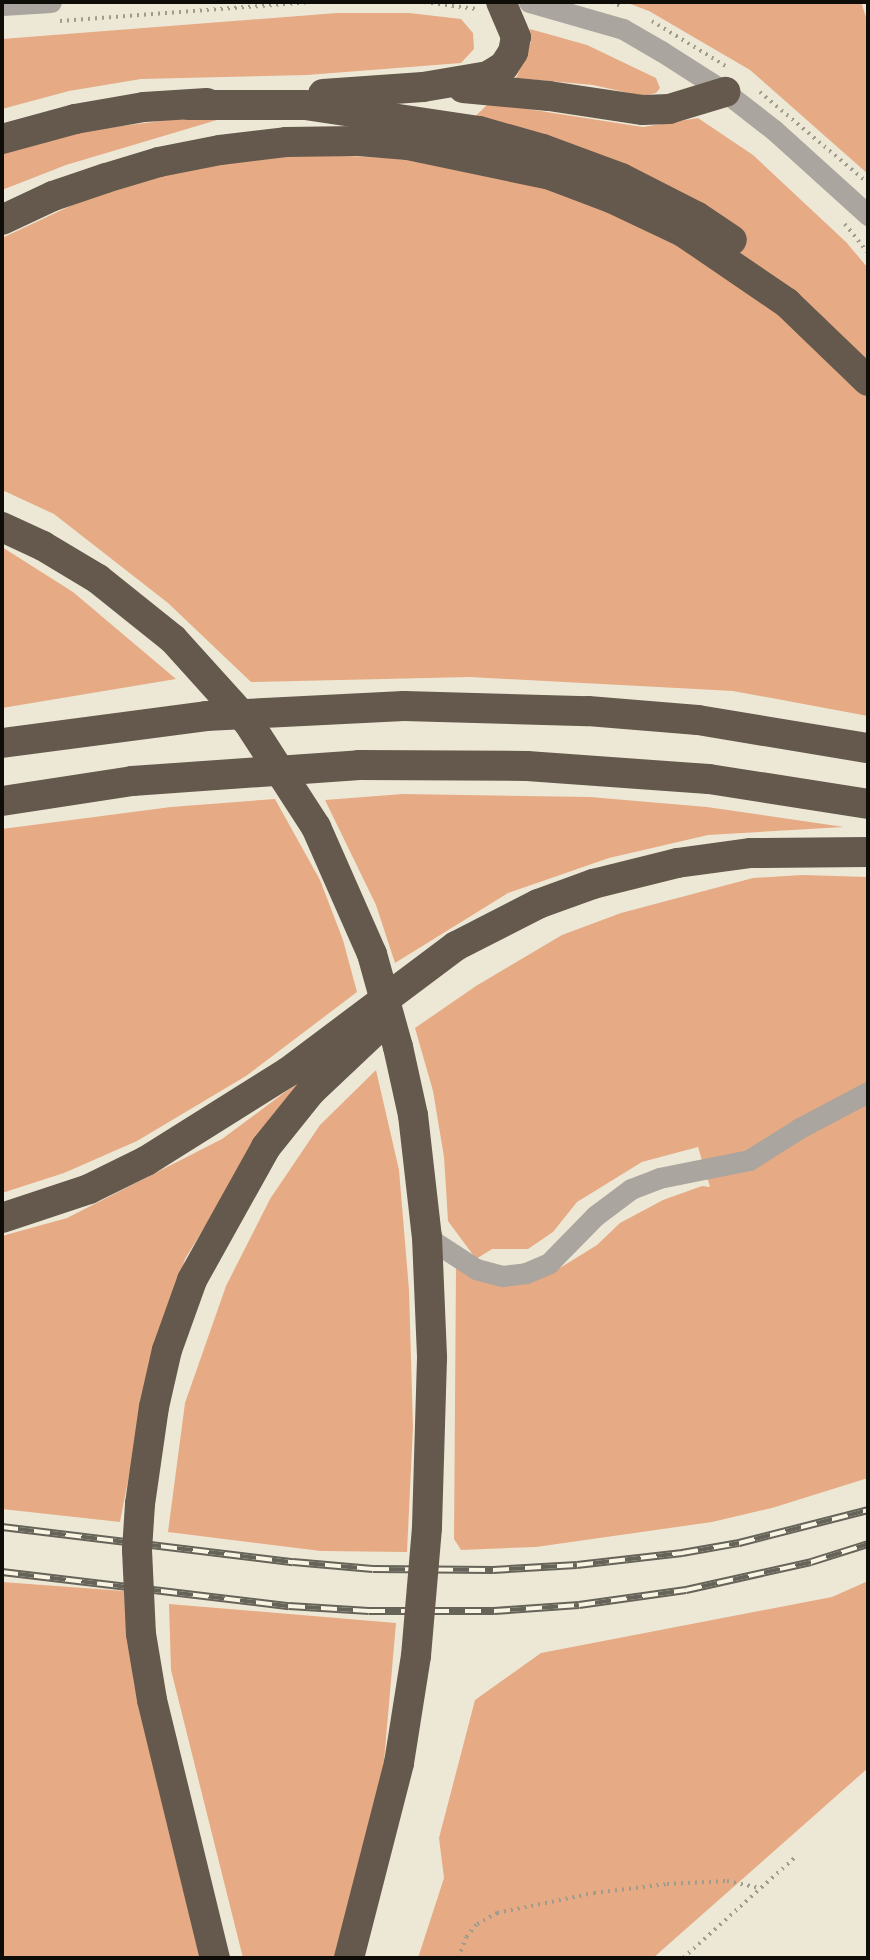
<!DOCTYPE html>
<style>
body{margin:0}
#map{position:relative;width:870px;height:1960px;overflow:hidden;background:#ede8d6;font-family:"Roboto Serif",serif}
div>[style]{position:absolute}
[style*='--x']{left:calc(var(--x)*1px);top:calc(var(--y)*1px);width:calc(var(--w)*1px);rotate:calc(var(--a)*1deg)}
.green>*{inset:0;background:#e6ab85}
.path>*{height:3.5px;margin-top:-1.75px;transform-origin:0;background:repeating-linear-gradient(90deg,#9f9b8d 0 2px,transparent 0 7px)}
.minor>*{height:21px;margin:-10.5px;padding:0 10.5px;transform-origin:10.5px;border-radius:10.5px;background:#aaa59e}
.highway>*{height:30px;margin:-15px;padding:0 15px;transform-origin:15px;border-radius:15px;background:#64594c}
.rail>*{height:8px;margin-top:-4px;transform-origin:0;background:repeating-linear-gradient(90deg,#faf5e3 0 16px,#666359 0 32px);box-sizing:border-box;border-block:2px solid #666359}
.highway-bridge>*{height:30px;margin:-15px;padding:0 15px;transform-origin:15px;border-radius:15px;background:#64594c}
span{translate:-50% -50%;white-space:nowrap;text-align:center;line-height:1.15;-webkit-text-stroke:6px #faf5e3;paint-order:stroke}
.frame{position:absolute;inset:0;border:4px solid #0e0d07;pointer-events:none}
</style>
<div id="map">
<div class="green">
<div style="clip-path:polygon(625px 2px,861px 2px,868px 23px,868px 174px,750px 70px,649px 11px)"></div>
<div style="clip-path:polygon(337px 13px,409px 13px,461px 19px,473px 33px,474px 49px,461px 63px,307px 75px,141px 79px,69px 91px,2px 109px,2px 39px)"></div>
<div style="clip-path:polygon(530px 29px,587px 45px,656px 78px,660px 88px,656px 93px,642px 96px,593px 85px,516px 78px,531px 42px)"></div>
<div style="clip-path:polygon(489px 103px,643px 127px,698px 118px,753px 155px,846px 242px,868px 268px,868px 716px,733px 691px,470px 677px,251px 682px,168px 603px,54px 514px,2px 490px,2px 238px,115px 185px,263px 152px,430px 160px)"></div>
<div style="clip-path:polygon(254px 109px,66px 165px,2px 190px,2px 152px,59px 134px)"></div>
<div style="clip-path:polygon(2px 547px,73px 592px,176px 679px,2px 708px)"></div>
<div style="clip-path:polygon(403px 794px,590px 797px,707px 807px,844px 827px,708px 835px,609px 858px,508px 893px,395px 963px,376px 905px,325px 800px)"></div>
<div style="clip-path:polygon(275px 799px,320px 880px,343px 940px,357px 992px,246px 1076px,137px 1141px,64px 1173px,2px 1193px,2px 829px,171px 807px)"></div>
<div style="clip-path:polygon(802px 875px,868px 877px,868px 1478px,772px 1508px,712px 1522px,536px 1547px,461px 1550px,454px 1539px,456px 1267px,528px 1283px,563px 1266px,597px 1245px,620px 1223px,663px 1200px,702px 1186px,710px 1187px,698px 1147px,642px 1162px,577px 1202px,553px 1232px,528px 1249px,492px 1249px,476px 1259px,448px 1221px,444px 1157px,433px 1091px,415px 1028px,476px 986px,562px 935px,621px 913px,753px 878px)"></div>
<div style="clip-path:polygon(332px 1057px,267px 1125px,185px 1259px,147px 1382px,120px 1522px,2px 1509px,2px 1236px,67px 1218px,222px 1139px)"></div>
<div style="clip-path:polygon(376px 1070px,399px 1170px,409px 1290px,413px 1427px,407px 1552px,321px 1551px,168px 1532px,185px 1403px,226px 1286px,270px 1199px,320px 1125px)"></div>
<div style="clip-path:polygon(868px 1581px,868px 1768px,653px 1958px,418px 1958px,444px 1878px,439px 1838px,475px 1700px,541px 1653px,832px 1597px)"></div>
<div style="clip-path:polygon(2px 1582px,124px 1591px,134px 1684px,203px 1958px,2px 1958px)"></div>
<div style="clip-path:polygon(169px 1604px,396px 1623px,383px 1773px,339px 1958px,243px 1958px,171px 1670px)"></div>
</div>
<div class="path">
<div style="--x:424;--y:2;--w:53;--a:7.5"></div>
<div style="--x:611;--y:2;--w:13;--a:23"></div>
<div style="--x:60;--y:21;--w:255;--a:-4.3"></div>
<div style="--x:652;--y:21;--w:90;--a:31.4"></div>
<div style="--x:760;--y:92;--w:141;--a:40.1"></div>
<div style="--x:845;--y:224;--w:36;--a:51"></div>
<div style="--x:458;--y:1958;--w:22;--a:-69"></div>
<div style="--x:466;--y:1937;--w:17;--a:-50"></div>
<div style="--x:477;--y:1924;--w:23;--a:-29"></div>
<div style="--x:497;--y:1913;--w:99;--a:-11.7"></div>
<div style="--x:594;--y:1893;--w:74;--a:-7"></div>
<div style="--x:667;--y:1884;--w:60;--a:-2.9"></div>
<div style="--x:727;--y:1881;--w:35;--a:12"></div>
<div style="--x:683;--y:1958;--w:151;--a:-42"></div>
</div>
<div class="minor">
<div style="--x:529;--y:2;--w:98;--a:16"></div>
<div style="--x:623;--y:29;--w:44;--a:30.1"></div>
<div style="--x:661;--y:51;--w:76;--a:32.6"></div>
<div style="--x:725;--y:92;--w:62;--a:37.8"></div>
<div style="--x:774;--y:130;--w:127;--a:42.1"></div>
<div style="--x:2;--y:5;--w:49;--a:-3.5"></div>
<div style="--x:427;--y:1237;--w:59;--a:33.1"></div>
<div style="--x:476;--y:1269;--w:28;--a:15"></div>
<div style="--x:503;--y:1276;--w:23;--a:-7"></div>
<div style="--x:526;--y:1273;--w:25;--a:-23"></div>
<div style="--x:549;--y:1263;--w:66;--a:-45.6"></div>
<div style="--x:595;--y:1216;--w:45;--a:-36.9"></div>
<div style="--x:631;--y:1189;--w:30;--a:-21"></div>
<div style="--x:659;--y:1178;--w:92;--a:-11.3"></div>
<div style="--x:749;--y:1160;--w:58;--a:-32.3"></div>
<div style="--x:798;--y:1129;--w:79;--a:-27.9"></div>
</div>
<div class="highway">
<div style="--x:463;--y:88;--w:86;--a:5.3"></div>
<div style="--x:549;--y:96;--w:95;--a:8.5"></div>
<div style="--x:643;--y:110;--w:26;--a:-2"></div>
<div style="--x:669;--y:109;--w:59;--a:-16.9"></div>
<div style="--x:323;--y:94;--w:100;--a:-4"></div>
<div style="--x:423;--y:87;--w:66;--a:-9.6"></div>
<div style="--x:488;--y:76;--w:19;--a:-32"></div>
<div style="--x:504;--y:66;--w:17;--a:-57"></div>
<div style="--x:513;--y:52;--w:15;--a:-79"></div>
<div style="--x:516;--y:37;--w:38;--a:-113"></div>
<div style="--x:188;--y:105;--w:117;--a:0"></div>
<div style="--x:305;--y:105;--w:176;--a:8.5"></div>
<div style="--x:479;--y:131;--w:66;--a:15.7"></div>
<div style="--x:543;--y:149;--w:83;--a:20.4"></div>
<div style="--x:621;--y:178;--w:84;--a:26.9"></div>
<div style="--x:696;--y:216;--w:43;--a:33.7"></div>
<div style="--x:2;--y:139;--w:76;--a:-15.3"></div>
<div style="--x:75;--y:119;--w:70;--a:-9.9"></div>
<div style="--x:144;--y:107;--w:63;--a:-3.6"></div>
<div style="--x:2;--y:220;--w:56;--a:-25.2"></div>
<div style="--x:53;--y:196;--w:56;--a:-18.8"></div>
<div style="--x:106;--y:178;--w:55;--a:-16.8"></div>
<div style="--x:159;--y:162;--w:62;--a:-11.1"></div>
<div style="--x:220;--y:150;--w:66;--a:-6.9"></div>
<div style="--x:286;--y:142;--w:72;--a:-0.8"></div>
<div style="--x:358;--y:141;--w:50;--a:4.6"></div>
<div style="--x:408;--y:145;--w:145;--a:11.9"></div>
<div style="--x:550;--y:175;--w:65;--a:20.7"></div>
<div style="--x:611;--y:198;--w:80;--a:25.3"></div>
<div style="--x:683;--y:232;--w:126;--a:34.3"></div>
<div style="--x:787;--y:303;--w:112;--a:43.9"></div>
<div style="--x:2;--y:527;--w:45;--a:24.9"></div>
<div style="--x:43;--y:546;--w:64;--a:31"></div>
<div style="--x:98;--y:579;--w:96;--a:38.7"></div>
<div style="--x:2;--y:743;--w:206;--a:-7.5"></div>
<div style="--x:206;--y:716;--w:198;--a:-2.9"></div>
<div style="--x:404;--y:706;--w:184;--a:1.6"></div>
<div style="--x:588;--y:711;--w:110;--a:4.7"></div>
<div style="--x:698;--y:720;--w:172;--a:9.4"></div>
<div style="--x:2;--y:801;--w:132;--a:-8.7"></div>
<div style="--x:132;--y:781;--w:228;--a:-4"></div>
<div style="--x:359;--y:765;--w:168;--a:0.3"></div>
<div style="--x:527;--y:766;--w:182;--a:4.1"></div>
<div style="--x:709;--y:779;--w:161;--a:8.9"></div>
<div style="--x:413;--y:1115;--w:123;--a:83.5"></div>
<div style="--x:427;--y:1237;--w:121;--a:87.6"></div>
<div style="--x:432;--y:1358;--w:170;--a:91.7"></div>
<div style="--x:2;--y:1218;--w:92;--a:-18.4"></div>
<div style="--x:89;--y:1189;--w:64;--a:-26.2"></div>
<div style="--x:146;--y:1161;--w:168;--a:-32.1"></div>
<div style="--x:288;--y:1072;--w:210;--a:-36.9"></div>
<div style="--x:456;--y:946;--w:92;--a:-27.1"></div>
<div style="--x:538;--y:904;--w:59;--a:-20"></div>
<div style="--x:593;--y:884;--w:87;--a:-14"></div>
<div style="--x:677;--y:863;--w:75;--a:-7.7"></div>
<div style="--x:751;--y:853;--w:117;--a:-0.5"></div>
<div style="--x:140;--y:1504;--w:98;--a:-81.8"></div>
<div style="--x:154;--y:1407;--w:58;--a:-77.2"></div>
<div style="--x:167;--y:1350;--w:74;--a:-70.3"></div>
<div style="--x:192;--y:1280;--w:152;--a:-60.9"></div>
<div style="--x:266;--y:1147;--w:72;--a:-51.2"></div>
<div style="--x:311;--y:1091;--w:95;--a:-43.3"></div>
<div style="--x:141;--y:1634;--w:67;--a:80.5"></div>
<div style="--x:152;--y:1700;--w:266;--a:76.3"></div>
<div style="--x:349;--y:1958;--w:201;--a:-75.6"></div>
<div style="--x:399;--y:1763;--w:108;--a:-81"></div>
</div>
<div class="rail">
<div style="--x:2;--y:1527;--w:293;--a:6.9"></div>
<div style="--x:293;--y:1562;--w:80;--a:5"></div>
<div style="--x:373;--y:1569;--w:120;--a:0.5"></div>
<div style="--x:493;--y:1570;--w:84;--a:-3.4"></div>
<div style="--x:577;--y:1565;--w:106;--a:-6.5"></div>
<div style="--x:682;--y:1553;--w:58;--a:-10"></div>
<div style="--x:739;--y:1543;--w:133;--a:-14.3"></div>
<div style="--x:2;--y:1572;--w:289;--a:6.8"></div>
<div style="--x:289;--y:1606;--w:80;--a:3.6"></div>
<div style="--x:369;--y:1611;--w:125;--a:0"></div>
<div style="--x:494;--y:1611;--w:85;--a:-4"></div>
<div style="--x:579;--y:1605;--w:108;--a:-8"></div>
<div style="--x:686;--y:1590;--w:128;--a:-12.6"></div>
<div style="--x:811;--y:1562;--w:60;--a:-17.5"></div>
</div>
<div class="highway-bridge">
<div style="--x:173;--y:639;--w:112;--a:47.9"></div>
<div style="--x:248;--y:722;--w:125;--a:57.1"></div>
<div style="--x:316;--y:827;--w:139;--a:66.2"></div>
<div style="--x:372;--y:954;--w:97;--a:74.4"></div>
<div style="--x:398;--y:1047;--w:70;--a:77.6"></div>
<div style="--x:140;--y:1504;--w:46;--a:93.7"></div>
<div style="--x:137;--y:1550;--w:84;--a:87.3"></div>
<div style="--x:416;--y:1656;--w:128;--a:-85.1"></div>
</div>
<div class="frame"></div>
</div>
